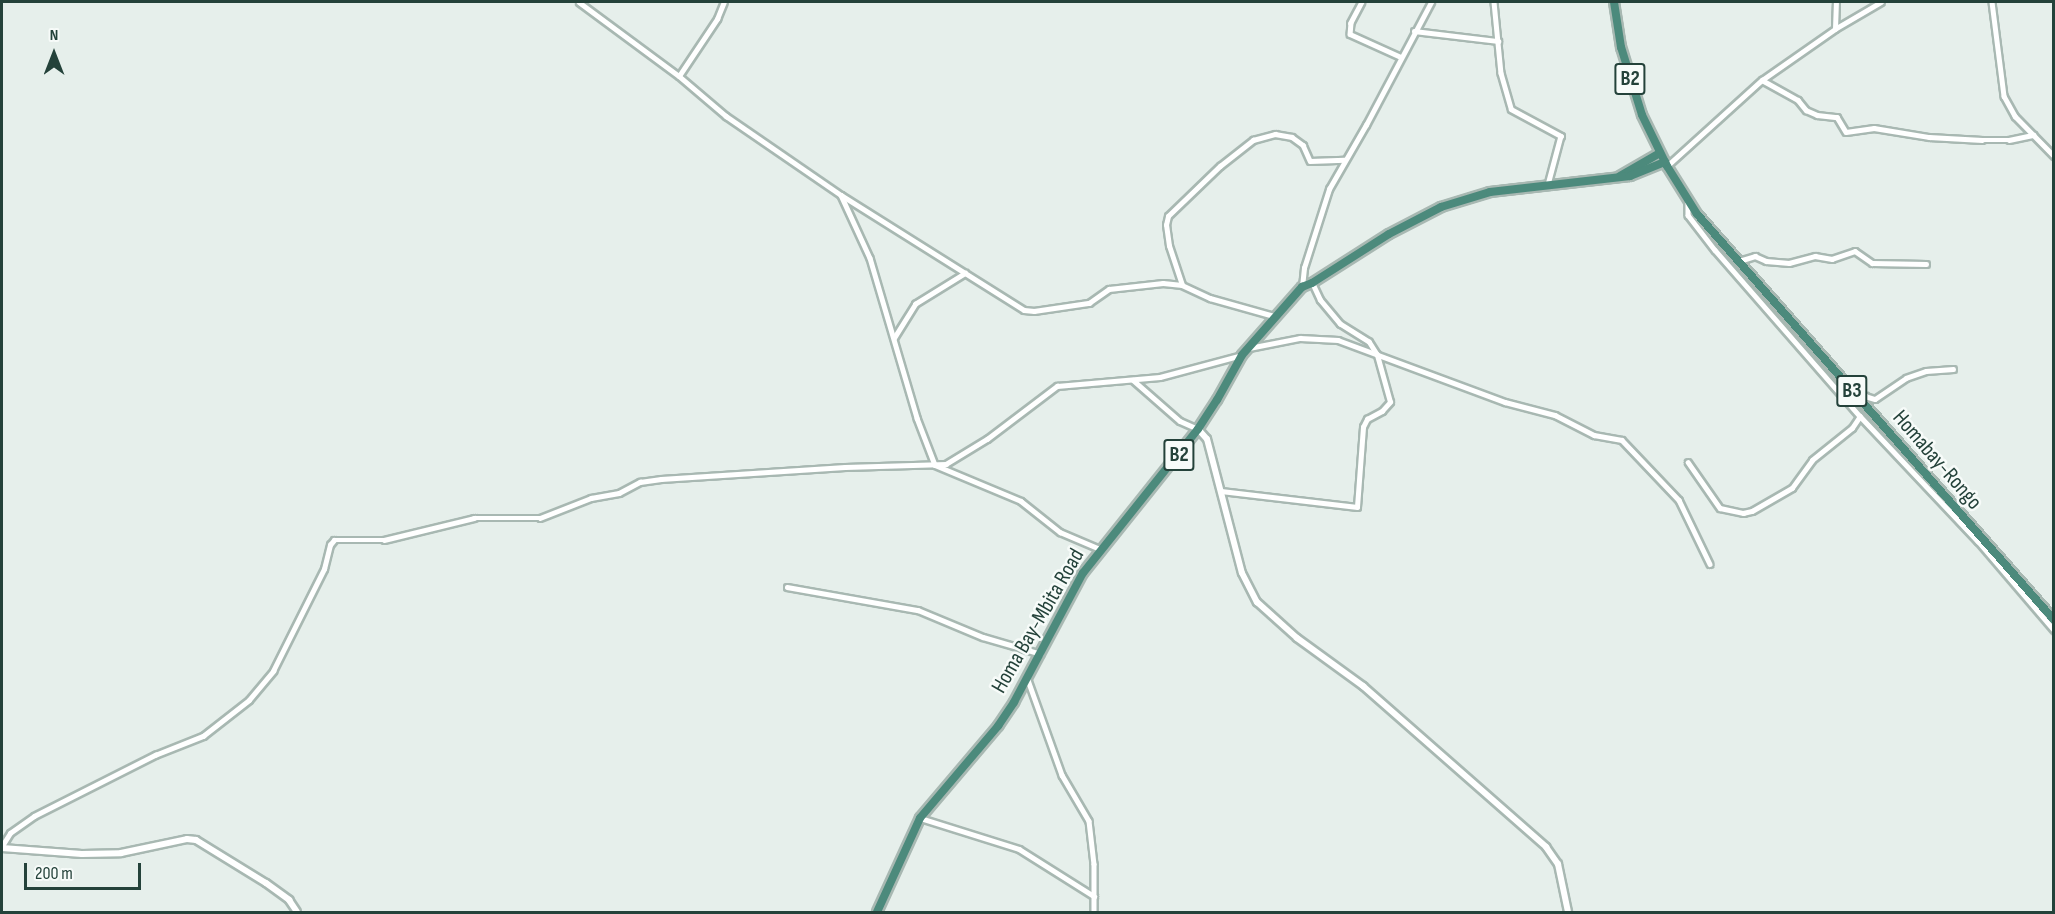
<!DOCTYPE html>
<style>
body{margin:0}
#map{position:relative;width:2055px;height:914px;overflow:hidden;background:#e6efeb;font-family:"Sofia Sans Condensed",sans-serif}
div>[style]{position:absolute}
[style*='--x']{left:calc(var(--x)*1px);top:calc(var(--y)*1px);width:calc(var(--w)*1px);rotate:calc(var(--a)*1deg)}
.roads{filter:drop-shadow(2px 0 #a8b8b2) drop-shadow(-2px 0 #a8b8b2) drop-shadow(0 2px #a8b8b2) drop-shadow(0 -2px #a8b8b2)}
.minor>*{height:4.5px;margin:-2.25px;padding:0 2.25px;transform-origin:2.25px;border-radius:2.25px;background:#fff}
.tertiary>*{height:6px;margin:-3px;padding:0 3px;transform-origin:3px;border-radius:3px;background:#fff}
.trunk>*{height:8px;margin:-4px;padding:0 4px;transform-origin:4px;border-radius:4px;background:#4c8a7c}
span{translate:-50% -50%;white-space:nowrap;text-align:center;line-height:1.15;-webkit-text-stroke:5px #f7fbf9;paint-order:stroke}
.shield-label span{padding:2px 4px;background:#f7fbf9;border:2px solid;border-radius:4px;-webkit-text-stroke-width:0}
.shield-label{font-size:21px;color:#24423a;font-weight:700}
.street-label{font-size:22px;color:#24423a}
.frame{position:absolute;inset:0;border:3px solid #24423a;pointer-events:none}
.north{position:absolute;left:24px;top:24px;width:60px;height:60px;-webkit-text-stroke:4px #f7fbf9;paint-order:stroke;rotate:0deg;font-size:16px;font-weight:700;line-height:24px;text-align:center;color:#24423a}
.north::after{content:'';display:block;margin:auto;width:21px;height:27px;background:#24423a;clip-path:polygon(50% 0,100% 100%,50% 72%,0 100%)}
.scale{position:absolute;left:24px;top:863px;width:117px;height:27px;box-sizing:border-box;border:3px solid #24423a;border-top:0;padding-left:8px;font-size:18px;line-height:21px;white-space:nowrap;color:#24423a;-webkit-text-stroke:4px #f7fbf9;paint-order:stroke}
</style>
<div id="map">
<div class="roads">
<div class="minor">
<div style="--x:579;--y:2;--w:124;--a:36.5"></div>
<div style="--x:679;--y:76;--w:62;--a:40.4"></div>
<div style="--x:726;--y:116;--w:140;--a:34.5"></div>
<div style="--x:841;--y:195;--w:216;--a:32.1"></div>
<div style="--x:1024;--y:310;--w:10;--a:6"></div>
<div style="--x:1034;--y:311;--w:56;--a:-8.3"></div>
<div style="--x:1089;--y:303;--w:24;--a:-35"></div>
<div style="--x:1109;--y:289;--w:54;--a:-6.3"></div>
<div style="--x:1163;--y:283;--w:19;--a:6"></div>
<div style="--x:1182;--y:285;--w:31;--a:25"></div>
<div style="--x:1210;--y:298;--w:66;--a:15.7"></div>
<div style="--x:1362;--y:2;--w:24;--a:118"></div>
<div style="--x:1351;--y:23;--w:11;--a:95"></div>
<div style="--x:1350;--y:34;--w:56;--a:24.3"></div>
<div style="--x:1494;--y:2;--w:71;--a:84.4"></div>
<div style="--x:1501;--y:73;--w:37;--a:74"></div>
<div style="--x:1511;--y:109;--w:57;--a:28.4"></div>
<div style="--x:1561;--y:136;--w:51;--a:104.9"></div>
<div style="--x:1992;--y:2;--w:95;--a:82.7"></div>
<div style="--x:2004;--y:96;--w:23;--a:61"></div>
<div style="--x:2015;--y:116;--w:56;--a:45.7"></div>
<div style="--x:1835;--y:29;--w:27;--a:-88"></div>
<div style="--x:1414;--y:31;--w:85;--a:6.8"></div>
<div style="--x:679;--y:76;--w:69;--a:-56.3"></div>
<div style="--x:717;--y:19;--w:18;--a:-68"></div>
<div style="--x:1762;--y:80;--w:41;--a:29.1"></div>
<div style="--x:1798;--y:100;--w:13;--a:51"></div>
<div style="--x:1806;--y:110;--w:12;--a:24"></div>
<div style="--x:1817;--y:115;--w:20;--a:6"></div>
<div style="--x:1837;--y:117;--w:17;--a:59"></div>
<div style="--x:1846;--y:132;--w:28;--a:-8"></div>
<div style="--x:1874;--y:128;--w:56;--a:9.3"></div>
<div style="--x:1929;--y:137;--w:53;--a:3.2"></div>
<div style="--x:1982;--y:140;--w:27;--a:0"></div>
<div style="--x:2009;--y:140;--w:25;--a:-12"></div>
<div style="--x:1667;--y:166;--w:128;--a:-42.2"></div>
<div style="--x:1762;--y:80;--w:89;--a:-34.9"></div>
<div style="--x:1835;--y:29;--w:53;--a:-30.4"></div>
<div style="--x:841;--y:195;--w:69;--a:65.3"></div>
<div style="--x:870;--y:258;--w:167;--a:73.6"></div>
<div style="--x:917;--y:418;--w:50;--a:69"></div>
<div style="--x:935;--y:465;--w:93;--a:22.7"></div>
<div style="--x:1021;--y:501;--w:50;--a:38.5"></div>
<div style="--x:1060;--y:532;--w:43;--a:23"></div>
<div style="--x:1688;--y:203;--w:12;--a:90"></div>
<div style="--x:1688;--y:215;--w:44;--a:52.4"></div>
<div style="--x:1715;--y:250;--w:220;--a:48.9"></div>
<div style="--x:1860;--y:416;--w:172;--a:46.7"></div>
<div style="--x:1978;--y:541;--w:117;--a:49.5"></div>
<div style="--x:1739;--y:261;--w:17;--a:-17"></div>
<div style="--x:1755;--y:256;--w:12;--a:24"></div>
<div style="--x:1766;--y:261;--w:23;--a:5"></div>
<div style="--x:1789;--y:263;--w:27;--a:-15"></div>
<div style="--x:1815;--y:256;--w:17;--a:10"></div>
<div style="--x:1832;--y:259;--w:24;--a:-19"></div>
<div style="--x:1855;--y:251;--w:21;--a:35"></div>
<div style="--x:1872;--y:263;--w:54;--a:1.1"></div>
<div style="--x:1182;--y:285;--w:41;--a:-108.4"></div>
<div style="--x:1169;--y:246;--w:21;--a:-98"></div>
<div style="--x:1166;--y:225;--w:9;--a:-77"></div>
<div style="--x:1168;--y:216;--w:72;--a:-43.9"></div>
<div style="--x:1220;--y:166;--w:42;--a:-38.2"></div>
<div style="--x:1253;--y:140;--w:23;--a:-15"></div>
<div style="--x:1275;--y:134;--w:17;--a:10"></div>
<div style="--x:1292;--y:137;--w:14;--a:36"></div>
<div style="--x:1303;--y:145;--w:17;--a:66"></div>
<div style="--x:1310;--y:161;--w:34;--a:-2"></div>
<div style="--x:1302;--y:287;--w:19;--a:-84"></div>
<div style="--x:1304;--y:268;--w:83;--a:-72.4"></div>
<div style="--x:1329;--y:189;--w:74;--a:-60"></div>
<div style="--x:1366;--y:125;--w:139;--a:-62.1"></div>
<div style="--x:894;--y:338;--w:40;--a:-58"></div>
<div style="--x:915;--y:304;--w:59;--a:-31.8"></div>
<div style="--x:1249;--y:348;--w:52;--a:-11.1"></div>
<div style="--x:1300;--y:338;--w:38;--a:3"></div>
<div style="--x:1338;--y:340;--w:178;--a:20.4"></div>
<div style="--x:1505;--y:402;--w:52;--a:14.6"></div>
<div style="--x:1555;--y:415;--w:44;--a:27.1"></div>
<div style="--x:1594;--y:435;--w:28;--a:10"></div>
<div style="--x:1622;--y:440;--w:83;--a:46.5"></div>
<div style="--x:1679;--y:500;--w:71;--a:64.2"></div>
<div style="--x:1133;--y:380;--w:62;--a:41.1"></div>
<div style="--x:1180;--y:421;--w:20;--a:24"></div>
<div style="--x:1859;--y:399;--w:7;--a:-27"></div>
<div style="--x:1865;--y:396;--w:10;--a:17"></div>
<div style="--x:1875;--y:399;--w:37;--a:-34"></div>
<div style="--x:1906;--y:378;--w:21;--a:-19"></div>
<div style="--x:1926;--y:371;--w:27;--a:-4"></div>
<div style="--x:1688;--y:462;--w:56;--a:55.2"></div>
<div style="--x:1720;--y:508;--w:24;--a:12"></div>
<div style="--x:1743;--y:513;--w:9;--a:-13"></div>
<div style="--x:1752;--y:511;--w:46;--a:-29.9"></div>
<div style="--x:1792;--y:488;--w:34;--a:-54"></div>
<div style="--x:1812;--y:460;--w:51;--a:-38.7"></div>
<div style="--x:1852;--y:428;--w:14;--a:-56"></div>
<div style="--x:1221;--y:491;--w:137;--a:6.7"></div>
<div style="--x:1357;--y:507;--w:80;--a:-85.7"></div>
<div style="--x:1363;--y:427;--w:9;--a:-63"></div>
<div style="--x:1367;--y:419;--w:17;--a:-28"></div>
<div style="--x:1382;--y:411;--w:12;--a:-48"></div>
<div style="--x:1390;--y:402;--w:49;--a:-105.5"></div>
<div style="--x:1377;--y:355;--w:15;--a:-122"></div>
<div style="--x:1369;--y:342;--w:34;--a:-148"></div>
<div style="--x:1340;--y:324;--w:31;--a:-130"></div>
<div style="--x:1320;--y:300;--w:19;--a:-115"></div>
<div style="--x:787;--y:587;--w:133;--a:10"></div>
<div style="--x:918;--y:610;--w:70;--a:22.6"></div>
<div style="--x:983;--y:637;--w:60;--a:16.3"></div>
<div style="--x:1028;--y:680;--w:101;--a:70.3"></div>
<div style="--x:1062;--y:775;--w:53;--a:59.6"></div>
<div style="--x:1089;--y:821;--w:43;--a:83.4"></div>
<div style="--x:1094;--y:864;--w:48;--a:90"></div>
<div style="--x:920;--y:818;--w:104;--a:17.4"></div>
<div style="--x:1019;--y:849;--w:89;--a:32.1"></div>
<div style="--x:2;--y:846;--w:15;--a:-58"></div>
<div style="--x:10;--y:833;--w:29;--a:-35"></div>
<div style="--x:34;--y:816;--w:136;--a:-26.8"></div>
<div style="--x:155;--y:755;--w:52;--a:-21.6"></div>
<div style="--x:203;--y:736;--w:58;--a:-38"></div>
<div style="--x:249;--y:700;--w:38;--a:-50"></div>
<div style="--x:273;--y:671;--w:114;--a:-63.4"></div>
<div style="--x:324;--y:569;--w:25;--a:-76"></div>
<div style="--x:330;--y:545;--w:6;--a:-51"></div>
<div style="--x:334;--y:540;--w:50;--a:0"></div>
<div style="--x:384;--y:540;--w:93;--a:-13.7"></div>
<div style="--x:474;--y:518;--w:66;--a:0"></div>
<div style="--x:540;--y:518;--w:55;--a:-21.4"></div>
<div style="--x:591;--y:498;--w:28;--a:-10"></div>
<div style="--x:619;--y:493;--w:24;--a:-28"></div>
<div style="--x:640;--y:482;--w:21;--a:-8"></div>
<div style="--x:661;--y:479;--w:184;--a:-3.7"></div>
<div style="--x:845;--y:467;--w:101;--a:-1.7"></div>
<div style="--x:946;--y:464;--w:48;--a:-31.4"></div>
<div style="--x:987;--y:439;--w:88;--a:-37.1"></div>
<div style="--x:1057;--y:386;--w:103;--a:-5"></div>
<div style="--x:1160;--y:377;--w:85;--a:-15"></div>
</div>
<div class="tertiary">
<div style="--x:1198;--y:429;--w:13;--a:48"></div>
<div style="--x:1207;--y:439;--w:138;--a:75.4"></div>
<div style="--x:1242;--y:573;--w:33;--a:63"></div>
<div style="--x:1257;--y:602;--w:54;--a:42"></div>
<div style="--x:1297;--y:638;--w:82;--a:36"></div>
<div style="--x:1363;--y:686;--w:244;--a:41.3"></div>
<div style="--x:1546;--y:847;--w:21;--a:55"></div>
<div style="--x:1558;--y:864;--w:49;--a:78.2"></div>
<div style="--x:2;--y:848;--w:80;--a:4.3"></div>
<div style="--x:82;--y:854;--w:39;--a:-1"></div>
<div style="--x:121;--y:853;--w:67;--a:-12"></div>
<div style="--x:187;--y:839;--w:9;--a:6"></div>
<div style="--x:196;--y:840;--w:82;--a:31.6"></div>
<div style="--x:266;--y:883;--w:29;--a:36"></div>
<div style="--x:289;--y:900;--w:14;--a:56"></div>
</div>
<div class="trunk">
<div style="--x:1614;--y:2;--w:46;--a:81.2"></div>
<div style="--x:1621;--y:47;--w:71;--a:72.8"></div>
<div style="--x:1642;--y:115;--w:57;--a:63.9"></div>
<div style="--x:1667;--y:166;--w:57;--a:58"></div>
<div style="--x:1697;--y:214;--w:541;--a:48.67"></div>
<div style="--x:1620;--y:176;--w:46;--a:-29.9"></div>
<div style="--x:877;--y:912;--w:103;--a:-65.4"></div>
<div style="--x:920;--y:818;--w:121;--a:-49.7"></div>
<div style="--x:998;--y:726;--w:29;--a:-56"></div>
<div style="--x:1014;--y:702;--w:146;--a:-61.9"></div>
<div style="--x:1083;--y:573;--w:184;--a:-51.4"></div>
<div style="--x:1198;--y:429;--w:35;--a:-57"></div>
<div style="--x:1217;--y:400;--w:51;--a:-60.9"></div>
<div style="--x:1242;--y:355;--w:91;--a:-48.6"></div>
<div style="--x:1302;--y:287;--w:11;--a:-22"></div>
<div style="--x:1312;--y:283;--w:91;--a:-32.5"></div>
<div style="--x:1389;--y:234;--w:59;--a:-27.4"></div>
<div style="--x:1441;--y:207;--w:51;--a:-17"></div>
<div style="--x:1490;--y:192;--w:141;--a:-6.5"></div>
<div style="--x:1630;--y:176;--w:38;--a:-22"></div>
</div>
</div>
<div class="shield-label">
<span style="left:1630px;top:79px">B2</span>
<span style="left:1852px;top:391px">B3</span>
<span style="left:1179px;top:455px">B2</span>
</div>
<div class="street-label">
<span style="left:1937px;top:460px;rotate:49deg">Homabay-Rongo</span>
<span style="left:1038px;top:621px;rotate:-60deg">Homa Bay-Mbita Road</span>
</div>
<div class="frame"></div>
<div class="north">N</div>
<div class="scale">200 m</div>
</div>
